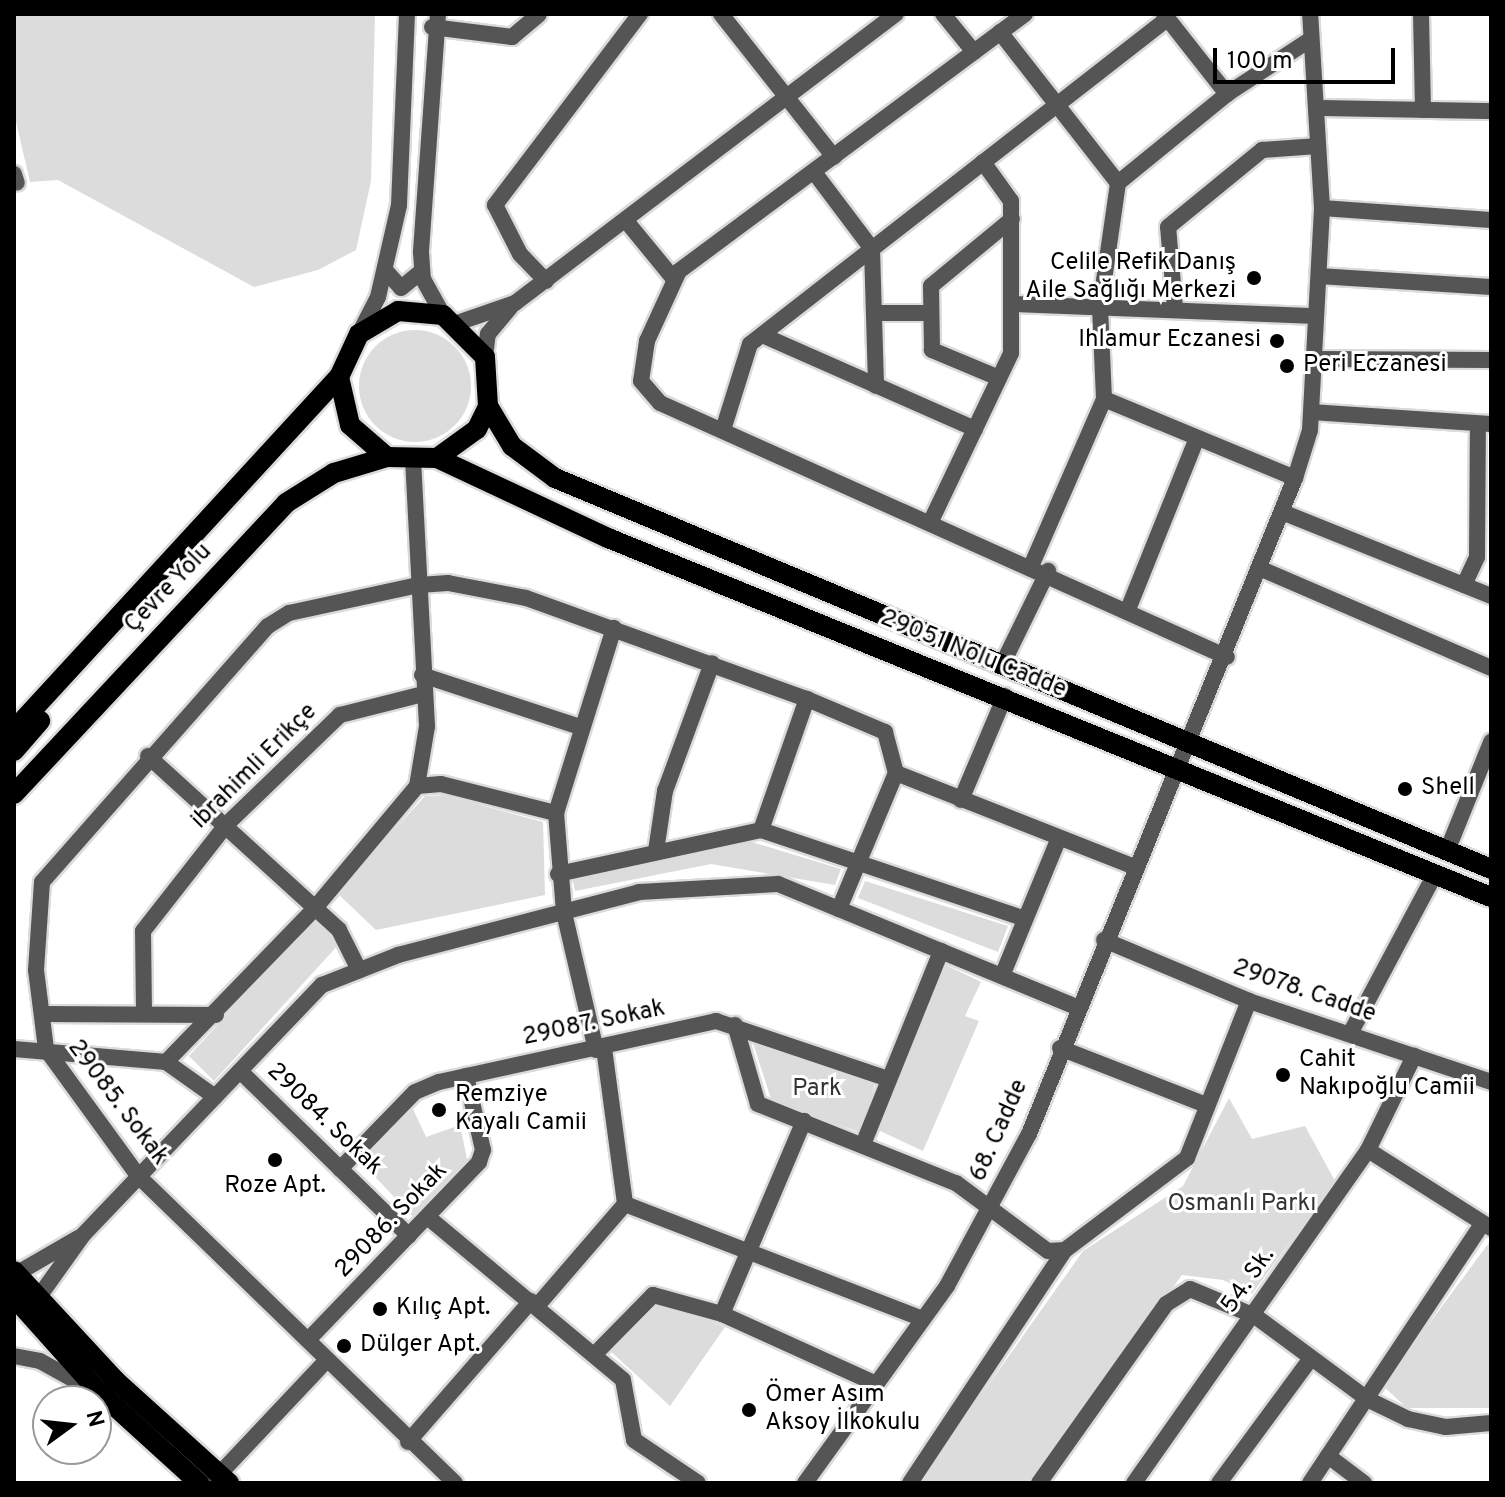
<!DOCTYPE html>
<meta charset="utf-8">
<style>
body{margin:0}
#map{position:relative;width:1505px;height:1497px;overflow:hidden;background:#fff;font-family:Overpass,sans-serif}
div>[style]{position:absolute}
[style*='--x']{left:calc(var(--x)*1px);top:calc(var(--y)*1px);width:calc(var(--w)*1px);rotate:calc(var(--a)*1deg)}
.green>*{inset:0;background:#dcdcdc}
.round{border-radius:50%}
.roads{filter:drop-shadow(2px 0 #dbdbdb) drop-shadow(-2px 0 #dbdbdb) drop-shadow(0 2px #dbdbdb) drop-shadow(0 -2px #dbdbdb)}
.minor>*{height:16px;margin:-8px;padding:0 8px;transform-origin:8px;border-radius:8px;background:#555}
.major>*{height:20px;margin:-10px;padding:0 10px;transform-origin:10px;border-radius:10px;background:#000}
.dots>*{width:22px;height:22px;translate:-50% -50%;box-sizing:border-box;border:4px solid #fff;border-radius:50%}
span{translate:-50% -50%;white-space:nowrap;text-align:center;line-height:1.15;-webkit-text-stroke:6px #fff;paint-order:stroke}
.poi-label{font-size:24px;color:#000}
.right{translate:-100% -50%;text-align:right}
.left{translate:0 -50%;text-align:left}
.street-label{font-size:24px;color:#000}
.park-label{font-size:24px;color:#333}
.frame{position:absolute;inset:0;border:16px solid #000;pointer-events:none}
.north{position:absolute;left:32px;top:1385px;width:80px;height:80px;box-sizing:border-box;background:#fff;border:2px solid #999;border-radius:50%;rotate:75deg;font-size:22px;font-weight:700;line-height:32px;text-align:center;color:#000}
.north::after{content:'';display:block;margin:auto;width:28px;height:36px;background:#000;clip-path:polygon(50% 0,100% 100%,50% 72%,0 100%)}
.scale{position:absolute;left:1213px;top:48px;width:182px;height:36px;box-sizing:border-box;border:4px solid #000;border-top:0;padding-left:10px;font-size:24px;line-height:28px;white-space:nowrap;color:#000;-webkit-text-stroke:6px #fff;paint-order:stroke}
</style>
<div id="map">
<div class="green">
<div style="clip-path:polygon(14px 14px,375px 14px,371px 181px,356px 250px,318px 270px,254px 287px,58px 180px,30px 182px,14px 113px)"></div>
<div class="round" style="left:359px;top:330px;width:112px;height:112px"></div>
<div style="clip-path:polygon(444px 795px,543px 822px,545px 895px,376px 930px,337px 893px,425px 796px)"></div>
<div style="clip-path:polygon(742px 839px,841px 869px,835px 885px,711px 864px,575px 891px,572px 877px)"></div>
<div style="clip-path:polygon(865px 881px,1008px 926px,998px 952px,858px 898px)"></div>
<div style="clip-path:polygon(316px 918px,340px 943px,214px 1081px,189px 1056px)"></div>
<div style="clip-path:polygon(946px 965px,981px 982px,965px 1016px,979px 1021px,923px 1151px,878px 1130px)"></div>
<div style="clip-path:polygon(752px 1040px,875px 1083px,862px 1133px,772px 1102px)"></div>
<div style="clip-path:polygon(1229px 1098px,1252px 1139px,1305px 1126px,1335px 1181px,1252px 1294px,1223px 1280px,1182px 1275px,1029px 1483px,919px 1483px,1083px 1251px,1183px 1186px)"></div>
<div style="clip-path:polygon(413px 1109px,426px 1137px,460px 1125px,468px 1164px,415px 1219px,360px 1161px)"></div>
<div style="clip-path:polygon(1491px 1240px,1491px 1408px,1407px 1408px,1383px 1386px)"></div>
<div style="clip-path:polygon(655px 1300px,725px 1327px,670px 1406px,607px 1348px)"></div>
</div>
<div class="roads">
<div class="minor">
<div style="--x:438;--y:14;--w:239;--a:94.1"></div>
<div style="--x:421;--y:252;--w:27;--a:86"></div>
<div style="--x:423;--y:279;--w:41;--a:60.9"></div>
<div style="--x:721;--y:14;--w:182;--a:51.7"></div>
<div style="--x:943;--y:14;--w:49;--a:50.8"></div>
<div style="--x:1025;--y:14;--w:431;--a:143.4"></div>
<div style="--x:679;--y:271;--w:77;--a:114.6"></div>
<div style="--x:647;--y:341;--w:40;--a:98.5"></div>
<div style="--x:641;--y:381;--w:29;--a:49"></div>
<div style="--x:660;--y:403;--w:621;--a:24.13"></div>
<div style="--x:1164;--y:14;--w:102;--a:51.8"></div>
<div style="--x:1421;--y:14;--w:96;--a:88.8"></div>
<div style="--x:432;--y:27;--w:81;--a:7.1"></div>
<div style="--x:512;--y:37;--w:35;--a:-40"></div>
<div style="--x:1000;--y:32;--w:192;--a:52"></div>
<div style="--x:1316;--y:108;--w:175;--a:1"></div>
<div style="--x:814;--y:172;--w:96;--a:53"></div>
<div style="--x:872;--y:249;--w:137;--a:88.3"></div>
<div style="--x:14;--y:174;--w:9;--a:72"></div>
<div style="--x:1322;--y:208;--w:169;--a:4.1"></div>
<div style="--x:627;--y:222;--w:72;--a:50.6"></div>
<div style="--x:385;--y:270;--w:24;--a:48"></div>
<div style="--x:401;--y:288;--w:27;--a:-39"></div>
<div style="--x:1319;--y:276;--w:172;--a:3.7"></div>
<div style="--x:546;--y:281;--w:37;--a:-134"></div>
<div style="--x:520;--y:254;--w:55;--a:-117"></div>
<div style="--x:495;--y:205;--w:240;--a:-52.8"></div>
<div style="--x:1014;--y:304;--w:302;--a:2.3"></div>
<div style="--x:1175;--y:308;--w:81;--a:-94.9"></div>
<div style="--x:1168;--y:227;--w:122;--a:-39.3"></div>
<div style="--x:1262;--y:150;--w:56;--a:-4.1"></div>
<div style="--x:874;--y:313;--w:55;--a:0"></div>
<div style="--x:457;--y:323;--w:61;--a:-19"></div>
<div style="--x:515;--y:303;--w:478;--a:-37.2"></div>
<div style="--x:359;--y:334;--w:42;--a:-62.8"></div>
<div style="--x:378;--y:297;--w:94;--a:-77.1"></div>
<div style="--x:399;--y:205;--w:191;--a:-87.6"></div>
<div style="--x:762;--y:335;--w:233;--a:23.8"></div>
<div style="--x:485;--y:357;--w:23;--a:-83"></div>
<div style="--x:488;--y:334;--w:35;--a:-50"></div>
<div style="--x:1314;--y:359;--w:177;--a:0.3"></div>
<div style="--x:999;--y:378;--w:73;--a:-157.3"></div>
<div style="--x:932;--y:350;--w:64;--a:-90.9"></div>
<div style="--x:931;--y:286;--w:105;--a:-39.6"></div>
<div style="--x:1104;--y:399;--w:207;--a:22.5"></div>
<div style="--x:1311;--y:412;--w:180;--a:3.8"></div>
<div style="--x:723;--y:430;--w:90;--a:-72.6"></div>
<div style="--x:750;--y:344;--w:529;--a:-37.93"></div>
<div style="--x:1282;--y:512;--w:225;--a:21.9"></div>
<div style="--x:931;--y:521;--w:186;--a:-64.5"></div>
<div style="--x:1011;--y:353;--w:152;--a:-90"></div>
<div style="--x:1011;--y:201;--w:48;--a:-125.7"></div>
<div style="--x:1032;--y:564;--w:180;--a:-66.4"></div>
<div style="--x:1104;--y:399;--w:91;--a:-92.5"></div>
<div style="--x:1100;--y:308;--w:126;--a:-81.8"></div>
<div style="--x:1118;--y:183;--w:141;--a:-39.2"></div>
<div style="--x:1227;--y:94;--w:100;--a:-33.2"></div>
<div style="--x:1259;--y:568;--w:253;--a:23.3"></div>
<div style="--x:1464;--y:585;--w:31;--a:-65"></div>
<div style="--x:1477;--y:557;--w:133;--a:-89.6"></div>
<div style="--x:1129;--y:607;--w:180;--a:-68.1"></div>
<div style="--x:1002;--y:665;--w:105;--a:-63.9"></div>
<div style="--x:422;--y:675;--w:166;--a:18.2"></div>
<div style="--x:148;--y:756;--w:258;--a:42.3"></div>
<div style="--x:339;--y:930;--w:45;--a:63.4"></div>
<div style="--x:417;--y:786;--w:24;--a:-5"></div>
<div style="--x:441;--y:784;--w:119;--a:14.2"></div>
<div style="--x:961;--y:800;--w:113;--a:-67.1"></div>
<div style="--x:761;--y:830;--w:139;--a:-70.7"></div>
<div style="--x:656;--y:851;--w:61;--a:-81.5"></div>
<div style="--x:665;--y:791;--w:136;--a:-69.8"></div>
<div style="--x:1447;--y:851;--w:118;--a:-68"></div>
<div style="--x:558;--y:874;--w:208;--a:-12.2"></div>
<div style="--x:761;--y:830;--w:276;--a:18.6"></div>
<div style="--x:839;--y:909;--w:147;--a:-67.3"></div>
<div style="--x:896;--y:773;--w:259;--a:21.5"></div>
<div style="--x:1104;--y:940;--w:157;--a:22.8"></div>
<div style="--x:1249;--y:1001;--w:255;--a:18.5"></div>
<div style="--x:1002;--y:976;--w:147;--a:-67.6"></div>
<div style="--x:144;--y:1013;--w:82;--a:-90.7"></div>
<div style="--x:143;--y:931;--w:136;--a:-51.9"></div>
<div style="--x:227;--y:824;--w:157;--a:-44"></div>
<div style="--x:340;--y:715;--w:86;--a:-14.2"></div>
<div style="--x:42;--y:1014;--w:174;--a:0.3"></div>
<div style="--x:735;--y:1025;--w:82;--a:73.8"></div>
<div style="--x:758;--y:1104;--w:213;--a:21.8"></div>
<div style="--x:956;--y:1183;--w:114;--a:36.5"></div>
<div style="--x:1048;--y:1251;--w:17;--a:-3"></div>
<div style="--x:1065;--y:1250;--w:153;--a:-37"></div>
<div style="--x:1187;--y:1158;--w:169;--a:-68.5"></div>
<div style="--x:1351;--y:1032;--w:177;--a:-62"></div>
<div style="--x:604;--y:1048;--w:157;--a:82.3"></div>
<div style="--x:625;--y:1204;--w:319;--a:21.1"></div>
<div style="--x:1060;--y:1048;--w:157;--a:21.3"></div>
<div style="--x:14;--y:1049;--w:153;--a:4.9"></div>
<div style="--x:166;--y:1062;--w:60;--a:35.5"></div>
<div style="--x:596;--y:1050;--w:142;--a:-103.1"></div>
<div style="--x:564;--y:912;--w:99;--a:-94.6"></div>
<div style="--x:556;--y:813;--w:194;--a:-72.6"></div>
<div style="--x:166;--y:1062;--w:214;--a:-45.9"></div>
<div style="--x:315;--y:908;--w:159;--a:-50.1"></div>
<div style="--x:417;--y:786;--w:61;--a:-80.5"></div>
<div style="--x:427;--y:726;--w:264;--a:-93"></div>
<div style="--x:240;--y:1071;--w:236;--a:44.3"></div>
<div style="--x:864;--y:1142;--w:206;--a:-68"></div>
<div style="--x:1368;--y:1150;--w:146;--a:32.4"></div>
<div style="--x:340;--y:1169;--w:107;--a:-45.8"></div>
<div style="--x:415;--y:1092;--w:26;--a:-23"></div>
<div style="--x:439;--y:1082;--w:284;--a:-12.4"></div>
<div style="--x:716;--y:1021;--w:178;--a:18.6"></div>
<div style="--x:430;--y:1219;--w:251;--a:39.8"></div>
<div style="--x:623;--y:1380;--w:61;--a:79.6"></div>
<div style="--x:634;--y:1440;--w:77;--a:33.9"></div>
<div style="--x:16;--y:1274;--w:72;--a:-30.1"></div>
<div style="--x:38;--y:1298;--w:77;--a:-54.5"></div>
<div style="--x:83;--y:1235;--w:346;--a:-46.3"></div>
<div style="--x:322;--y:985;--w:82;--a:-21.5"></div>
<div style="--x:398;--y:955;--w:249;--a:-14.6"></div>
<div style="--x:639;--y:892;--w:139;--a:-3.3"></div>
<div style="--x:778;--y:884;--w:322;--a:22.4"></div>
<div style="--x:537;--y:1306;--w:135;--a:-49.2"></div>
<div style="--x:722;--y:1314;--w:210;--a:-67"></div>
<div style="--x:308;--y:1340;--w:247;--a:-46.1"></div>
<div style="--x:479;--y:1162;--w:13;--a:-72"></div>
<div style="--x:483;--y:1150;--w:76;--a:-102.9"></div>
<div style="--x:594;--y:1355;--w:84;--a:-45.5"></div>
<div style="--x:653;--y:1295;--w:72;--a:15.4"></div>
<div style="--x:722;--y:1314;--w:169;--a:24.4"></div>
<div style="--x:14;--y:1356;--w:26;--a:11"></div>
<div style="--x:40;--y:1361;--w:64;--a:29"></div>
<div style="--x:408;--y:1442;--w:187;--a:-48.9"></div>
<div style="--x:1328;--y:1456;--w:45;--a:36.9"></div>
<div style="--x:211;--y:1483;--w:168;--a:-46.7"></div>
<div style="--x:455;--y:1483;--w:440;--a:-135.9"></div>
<div style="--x:139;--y:1177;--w:158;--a:-126"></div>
<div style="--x:46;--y:1049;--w:80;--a:-97.2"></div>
<div style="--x:36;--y:970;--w:88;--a:-86.1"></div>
<div style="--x:42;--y:882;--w:341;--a:-48.6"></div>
<div style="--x:268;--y:626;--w:25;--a:-32"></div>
<div style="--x:289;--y:613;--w:133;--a:-12.2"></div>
<div style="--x:419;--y:585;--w:29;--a:-4"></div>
<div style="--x:448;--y:583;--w:79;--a:10.9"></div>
<div style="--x:526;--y:598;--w:299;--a:19.8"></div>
<div style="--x:807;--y:699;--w:85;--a:22.9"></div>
<div style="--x:885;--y:732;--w:42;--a:75"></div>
<div style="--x:805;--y:1483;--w:243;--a:-54.2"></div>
<div style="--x:947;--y:1286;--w:173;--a:-61.7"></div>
<div style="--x:1029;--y:1134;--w:708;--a:-67.93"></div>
<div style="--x:1295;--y:478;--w:50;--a:-72.6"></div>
<div style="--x:1310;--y:430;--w:222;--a:-86.9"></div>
<div style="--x:1322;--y:208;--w:194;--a:-93.5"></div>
<div style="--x:910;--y:1483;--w:280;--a:-56.4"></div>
<div style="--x:1039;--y:1483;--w:219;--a:-54.6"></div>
<div style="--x:1166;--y:1304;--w:28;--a:-32"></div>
<div style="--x:1190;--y:1289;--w:70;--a:22.6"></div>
<div style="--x:1255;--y:1316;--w:139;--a:36.5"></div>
<div style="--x:1367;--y:1399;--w:46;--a:26"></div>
<div style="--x:1408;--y:1419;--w:39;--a:12"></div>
<div style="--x:1446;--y:1427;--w:45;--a:-5.1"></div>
<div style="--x:1134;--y:1483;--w:407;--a:-54.9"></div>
<div style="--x:1368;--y:1150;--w:105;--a:-63.9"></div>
<div style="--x:1219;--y:1483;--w:155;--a:-53.6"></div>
<div style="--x:1310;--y:1483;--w:311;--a:-56.4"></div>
</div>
<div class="major">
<div style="--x:488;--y:406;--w:47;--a:59"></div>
<div style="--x:512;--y:446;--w:54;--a:36.7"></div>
<div style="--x:555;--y:478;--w:1014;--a:22.67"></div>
<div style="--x:437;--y:458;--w:49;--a:-35.9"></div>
<div style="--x:477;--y:429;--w:25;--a:-64"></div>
<div style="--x:488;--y:406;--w:49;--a:-93.5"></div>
<div style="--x:485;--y:357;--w:59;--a:-135"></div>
<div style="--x:443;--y:315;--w:45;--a:-174.9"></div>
<div style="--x:398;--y:311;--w:45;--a:149.5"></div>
<div style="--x:359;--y:334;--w:47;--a:114.9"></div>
<div style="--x:339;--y:377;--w:49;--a:77.1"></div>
<div style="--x:350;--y:425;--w:49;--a:40.9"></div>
<div style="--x:387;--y:457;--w:50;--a:1.1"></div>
<div style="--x:437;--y:458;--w:189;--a:25.1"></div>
<div style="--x:608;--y:538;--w:953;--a:22.13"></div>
<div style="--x:14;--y:730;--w:480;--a:-47.4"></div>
<div style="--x:14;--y:751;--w:40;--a:-49"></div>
<div style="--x:14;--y:794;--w:398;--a:-46.9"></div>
<div style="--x:286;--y:503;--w:57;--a:-32"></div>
<div style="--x:334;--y:473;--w:55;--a:-16.8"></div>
<div style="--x:14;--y:1271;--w:149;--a:47.2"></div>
<div style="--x:115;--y:1380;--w:154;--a:42.1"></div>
<div style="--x:14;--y:1297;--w:126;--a:48.2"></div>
<div style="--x:98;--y:1391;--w:137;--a:42.3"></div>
</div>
</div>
<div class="dots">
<div style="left:1254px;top:278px;background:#000"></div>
<div style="left:1277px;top:341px;background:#000"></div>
<div style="left:1287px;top:366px;background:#000"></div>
<div style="left:1405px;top:789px;background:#000"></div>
<div style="left:1283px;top:1075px;background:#000"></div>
<div style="left:439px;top:1110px;background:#000"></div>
<div style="left:275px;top:1160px;background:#000"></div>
<div style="left:380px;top:1309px;background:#000"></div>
<div style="left:344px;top:1346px;background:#000"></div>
<div style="left:749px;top:1410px;background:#000"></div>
</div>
<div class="poi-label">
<span class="right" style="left:1236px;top:278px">Celile Refik Danış<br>Aile Sağlığı Merkezi</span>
<span class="right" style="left:1261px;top:341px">Ihlamur Eczanesi</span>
<span class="left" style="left:1303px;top:366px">Peri Eczanesi</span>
<span class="left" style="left:1421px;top:789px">Shell</span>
<span class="left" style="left:1299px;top:1075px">Cahit<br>Nakıpoğlu Camii</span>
<span class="left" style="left:455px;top:1110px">Remziye<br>Kayalı Camii</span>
<span style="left:275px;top:1187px">Roze Apt.</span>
<span class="left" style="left:396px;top:1309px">Kılıç Apt.</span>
<span class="left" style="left:360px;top:1346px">Dülger Apt.</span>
<span class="left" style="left:765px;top:1410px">Ömer Asım<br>Aksoy İlkokulu</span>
</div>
<div class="street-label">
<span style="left:169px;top:589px;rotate:-46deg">Çevre Yolu</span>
<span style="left:973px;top:655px;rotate:22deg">29051 Nolu Cadde</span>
<span style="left:255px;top:767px;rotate:-45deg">ibrahimli Erikçe</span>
<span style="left:1304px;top:992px;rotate:19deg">29078. Cadde</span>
<span style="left:594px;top:1024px;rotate:-12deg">29087. Sokak</span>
<span style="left:117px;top:1103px;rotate:53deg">29085. Sokak</span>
<span style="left:324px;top:1120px;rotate:44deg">29084. Sokak</span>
<span style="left:1000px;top:1131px;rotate:-66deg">68. Cadde</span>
<span style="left:392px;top:1221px;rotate:-46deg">29086. Sokak</span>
<span style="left:1249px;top:1281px;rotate:-55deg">54. Sk.</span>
</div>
<div class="park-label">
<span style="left:817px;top:1090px">Park</span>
<span style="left:1242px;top:1205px">Osmanlı Parkı</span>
</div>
<div class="frame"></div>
<div class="north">N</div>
<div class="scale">100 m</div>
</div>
